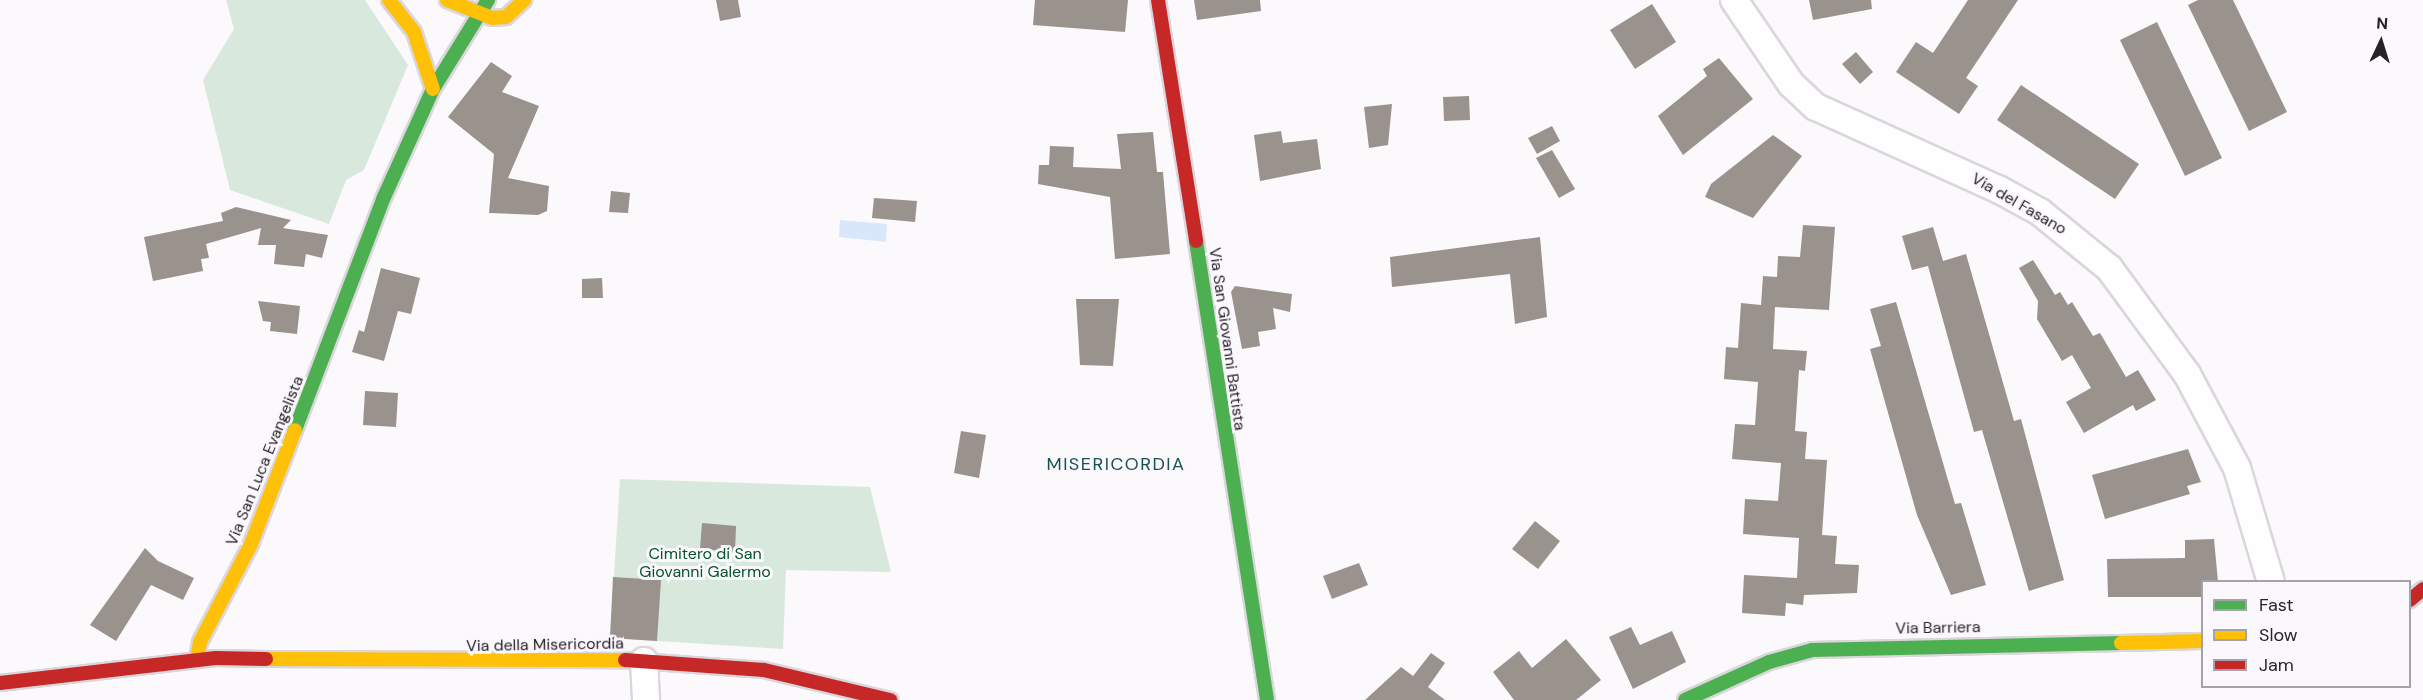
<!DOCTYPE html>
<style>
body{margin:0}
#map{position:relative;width:2423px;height:700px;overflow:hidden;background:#fbf9fc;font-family:"DM Sans",sans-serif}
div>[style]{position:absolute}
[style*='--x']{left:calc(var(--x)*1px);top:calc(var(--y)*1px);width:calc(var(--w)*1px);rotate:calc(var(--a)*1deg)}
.green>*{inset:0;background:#d9e8dd}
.water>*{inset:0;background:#d8e7fa}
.building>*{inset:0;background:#9a928c}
.roads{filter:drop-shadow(2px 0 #dad6dc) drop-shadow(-2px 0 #dad6dc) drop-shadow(0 2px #dad6dc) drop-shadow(0 -2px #dad6dc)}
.street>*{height:26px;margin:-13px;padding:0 13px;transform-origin:13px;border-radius:13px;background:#fefeff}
.fast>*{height:14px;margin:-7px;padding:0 7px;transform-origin:7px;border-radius:7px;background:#4caf50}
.slow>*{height:14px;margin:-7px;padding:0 7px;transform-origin:7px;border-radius:7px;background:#ffc107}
.jam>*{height:14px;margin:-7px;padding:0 7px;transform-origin:7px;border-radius:7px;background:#c62828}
span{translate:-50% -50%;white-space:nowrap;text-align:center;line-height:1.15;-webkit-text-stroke:6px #fbf8fd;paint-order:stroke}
.street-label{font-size:16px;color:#27222a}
.park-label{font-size:16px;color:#045528}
.neighbourhood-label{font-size:18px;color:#15514e;letter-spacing:1.5px}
.legend{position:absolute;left:2201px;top:580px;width:210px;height:108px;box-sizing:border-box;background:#fbf8fd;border:2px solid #a6a2a9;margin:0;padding:8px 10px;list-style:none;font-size:18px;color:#27222a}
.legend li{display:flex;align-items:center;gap:12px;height:30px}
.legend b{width:30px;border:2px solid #a6a2a9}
.north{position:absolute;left:2351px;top:12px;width:60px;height:60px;-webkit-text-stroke:4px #fbf8fd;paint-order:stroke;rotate:4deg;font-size:16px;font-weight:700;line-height:24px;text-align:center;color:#27222a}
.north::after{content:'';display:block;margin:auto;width:21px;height:27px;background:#27222a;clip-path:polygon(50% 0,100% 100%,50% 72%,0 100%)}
</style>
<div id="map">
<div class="green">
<div style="clip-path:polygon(226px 0,365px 0,408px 65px,364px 170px,346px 180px,329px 224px,230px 190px,203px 80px,234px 29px)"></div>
<div style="clip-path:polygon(620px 479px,870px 487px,891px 572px,786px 570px,783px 649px,610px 638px)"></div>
</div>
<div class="water">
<div style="clip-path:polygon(840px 220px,887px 224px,886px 242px,839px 237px)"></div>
</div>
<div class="building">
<div style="clip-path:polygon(716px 0,738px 0,741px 17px,720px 21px)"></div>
<div style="clip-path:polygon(1035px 0,1128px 0,1125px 32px,1033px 25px)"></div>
<div style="clip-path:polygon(1194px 0,1260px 0,1261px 11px,1197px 20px)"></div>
<div style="clip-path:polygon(1809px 0,1871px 0,1872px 9px,1813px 20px)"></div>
<div style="clip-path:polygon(1968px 0,2018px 0,1966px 78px,1978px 86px,1959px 114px,1896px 72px,1916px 42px,1933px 53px)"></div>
<div style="clip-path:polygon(2198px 0,2233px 0,2287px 112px,2249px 131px,2188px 5px)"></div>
<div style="clip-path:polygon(1652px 4px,1676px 42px,1635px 69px,1610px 30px)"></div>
<div style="clip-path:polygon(2157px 22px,2222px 158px,2185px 176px,2120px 40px)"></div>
<div style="clip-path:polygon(1856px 52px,1873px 72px,1860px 84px,1842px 64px)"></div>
<div style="clip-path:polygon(1719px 58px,1753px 99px,1683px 155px,1658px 116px,1707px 76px,1703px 69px)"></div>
<div style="clip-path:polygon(491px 62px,512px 76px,502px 92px,539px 106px,508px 178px,549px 186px,547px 211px,538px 215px,489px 213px,494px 154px,448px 117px)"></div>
<div style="clip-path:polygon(2021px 85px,2139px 164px,2115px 199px,1997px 120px)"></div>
<div style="clip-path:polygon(1469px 96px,1470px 120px,1444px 121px,1443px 97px)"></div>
<div style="clip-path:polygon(1392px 104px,1388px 145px,1369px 148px,1364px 107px)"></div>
<div style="clip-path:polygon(1552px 126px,1560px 141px,1537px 154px,1528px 138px)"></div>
<div style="clip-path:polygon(1281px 131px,1283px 143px,1317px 139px,1321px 169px,1260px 181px,1254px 135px)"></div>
<div style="clip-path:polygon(1153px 132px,1157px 172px,1163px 172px,1170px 254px,1115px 259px,1110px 197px,1038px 184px,1039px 165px,1049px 165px,1050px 146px,1074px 147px,1073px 167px,1121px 169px,1117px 134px)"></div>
<div style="clip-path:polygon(1773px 135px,1802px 156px,1753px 218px,1705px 197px,1711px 184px)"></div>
<div style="clip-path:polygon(1552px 150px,1575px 189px,1559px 198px,1536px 158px)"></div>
<div style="clip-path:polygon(611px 191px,630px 193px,628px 213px,609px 212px)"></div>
<div style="clip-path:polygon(874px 198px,917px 201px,915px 222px,872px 218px)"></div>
<div style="clip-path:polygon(236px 207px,291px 220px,283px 228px,328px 235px,322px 258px,306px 254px,304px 267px,274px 264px,276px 245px,258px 245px,261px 228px,206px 244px,209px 258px,201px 259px,203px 271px,153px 281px,144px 237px,223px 221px,221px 213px)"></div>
<div style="clip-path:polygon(1803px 225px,1835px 227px,1829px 310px,1775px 307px,1773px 349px,1807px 351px,1805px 371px,1799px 370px,1795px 431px,1807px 432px,1805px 459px,1827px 460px,1822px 535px,1837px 536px,1835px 564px,1859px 565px,1857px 593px,1804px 595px,1803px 605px,1786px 603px,1785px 616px,1742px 613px,1744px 575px,1797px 578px,1799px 538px,1743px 534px,1745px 499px,1778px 501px,1781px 463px,1732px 459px,1735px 424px,1755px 425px,1758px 382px,1724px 379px,1726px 347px,1738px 348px,1741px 303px,1761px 305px,1763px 276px,1777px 277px,1778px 256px,1800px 257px)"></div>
<div style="clip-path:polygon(1933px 227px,1943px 261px,1966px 254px,2014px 421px,2021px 419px,2064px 580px,2029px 591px,1982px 430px,1974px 432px,1928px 266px,1912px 270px,1902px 236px)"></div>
<div style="clip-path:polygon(1540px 237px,1547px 317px,1515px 324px,1510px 274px,1392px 287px,1390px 257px)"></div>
<div style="clip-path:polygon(2033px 260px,2055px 295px,2060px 292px,2068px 305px,2072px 302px,2093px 336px,2100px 333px,2126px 377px,2138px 370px,2156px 400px,2136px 411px,2133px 405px,2084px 433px,2066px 402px,2091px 388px,2072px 355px,2062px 361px,2037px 319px,2038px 301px,2019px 268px)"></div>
<div style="clip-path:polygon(381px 268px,420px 278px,411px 314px,398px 311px,384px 361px,352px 352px,359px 330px,364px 332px)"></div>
<div style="clip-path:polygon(602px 278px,603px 298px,582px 298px,582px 279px)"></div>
<div style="clip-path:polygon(1235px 286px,1292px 294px,1290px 312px,1273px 308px,1276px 329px,1258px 332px,1260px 346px,1242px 349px,1231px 292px)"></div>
<div style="clip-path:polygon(1076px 299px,1119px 299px,1113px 366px,1080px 365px)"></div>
<div style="clip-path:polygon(258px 301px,300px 306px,297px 334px,270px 331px,271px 322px,263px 321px)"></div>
<div style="clip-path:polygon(1896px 302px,1955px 504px,1961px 503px,1986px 585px,1951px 595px,1917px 515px,1870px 349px,1881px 346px,1870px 309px)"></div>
<div style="clip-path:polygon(365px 391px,398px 393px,396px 427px,363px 425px)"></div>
<div style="clip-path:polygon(961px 431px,986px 435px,979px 478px,954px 473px)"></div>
<div style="clip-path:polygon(2188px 449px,2201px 482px,2187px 486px,2190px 494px,2105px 519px,2092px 475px)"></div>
<div style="clip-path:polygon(1535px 521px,1560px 541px,1538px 569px,1512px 549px)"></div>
<div style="clip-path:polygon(702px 523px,736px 526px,735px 552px,700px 549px)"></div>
<div style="clip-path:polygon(2214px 539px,2218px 582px,2202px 582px,2202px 597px,2108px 597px,2107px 559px,2185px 558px,2185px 540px)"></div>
<div style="clip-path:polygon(145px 548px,158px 561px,194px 578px,183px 600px,151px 585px,116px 641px,90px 625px)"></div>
<div style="clip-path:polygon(1359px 563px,1368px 585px,1332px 599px,1323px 576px)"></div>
<div style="clip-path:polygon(613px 577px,661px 580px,657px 641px,610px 638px)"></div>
<div style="clip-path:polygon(1631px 627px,1640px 645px,1672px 631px,1686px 662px,1633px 689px,1609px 637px)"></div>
<div style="clip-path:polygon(1566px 639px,1601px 680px,1576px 700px,1514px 700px,1493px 672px,1519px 651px,1532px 668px)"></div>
<div style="clip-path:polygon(1431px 653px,1445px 663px,1428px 687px,1445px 700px,1365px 700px,1401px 667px,1413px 676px)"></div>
</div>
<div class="roads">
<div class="street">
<div style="--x:1734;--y:0;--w:102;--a:55.8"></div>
<div style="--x:1791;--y:84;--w:34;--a:43"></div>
<div style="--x:1816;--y:107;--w:200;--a:24.3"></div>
<div style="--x:1998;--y:189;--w:48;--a:28.7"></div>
<div style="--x:2040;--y:212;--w:89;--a:39.1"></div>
<div style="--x:2109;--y:268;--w:132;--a:53.7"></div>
<div style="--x:2187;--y:374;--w:106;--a:62"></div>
<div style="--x:2237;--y:468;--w:119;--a:73.4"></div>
<div style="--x:644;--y:661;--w:39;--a:87"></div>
</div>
<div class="fast">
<div style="--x:1196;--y:241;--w:464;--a:81.2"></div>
<div style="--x:295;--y:430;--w:249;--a:-69.1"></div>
<div style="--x:384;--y:197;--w:119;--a:-65.6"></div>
<div style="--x:433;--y:89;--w:105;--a:-58.3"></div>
<div style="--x:1685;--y:700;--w:92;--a:-24.3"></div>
<div style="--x:1769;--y:662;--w:45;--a:-15.6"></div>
<div style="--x:1812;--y:650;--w:309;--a:-1.3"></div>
</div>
<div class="slow">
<div style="--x:389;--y:0;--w:41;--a:52"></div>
<div style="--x:414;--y:32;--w:60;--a:71.6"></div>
<div style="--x:447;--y:0;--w:48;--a:21.8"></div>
<div style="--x:492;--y:18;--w:14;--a:-4"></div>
<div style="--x:506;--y:17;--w:25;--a:-43"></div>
<div style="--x:2121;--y:643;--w:81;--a:-1.4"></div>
<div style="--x:197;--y:659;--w:17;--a:-80"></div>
<div style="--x:200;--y:642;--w:110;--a:-62.5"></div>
<div style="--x:251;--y:544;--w:122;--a:-68.9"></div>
<div style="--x:266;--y:659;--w:359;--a:0.2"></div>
</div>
<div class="jam">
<div style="--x:1158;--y:0;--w:244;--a:81"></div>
<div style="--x:2410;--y:600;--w:17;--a:-40"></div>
<div style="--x:625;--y:660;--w:139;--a:4.1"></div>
<div style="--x:764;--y:670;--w:130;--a:13.4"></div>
<div style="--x:0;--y:683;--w:217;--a:-6.6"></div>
<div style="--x:216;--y:658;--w:50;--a:1.1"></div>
</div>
</div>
<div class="street-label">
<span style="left:2019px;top:204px;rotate:30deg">Via del Fasano</span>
<span style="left:1227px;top:339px;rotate:82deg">Via San Giovanni Battista</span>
<span style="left:265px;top:461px;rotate:-68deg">Via San Luca Evangelista</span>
<span style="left:1938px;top:628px;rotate:-1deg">Via Barriera</span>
<span style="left:545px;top:645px;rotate:-1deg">Via della Misericordia</span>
</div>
<div class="park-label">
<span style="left:705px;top:563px">Cimitero di San<br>Giovanni Galermo</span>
</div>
<div class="neighbourhood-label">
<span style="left:1116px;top:464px">MISERICORDIA</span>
</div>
<ul class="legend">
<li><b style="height:8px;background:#4caf50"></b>Fast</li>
<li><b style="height:8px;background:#ffc107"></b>Slow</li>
<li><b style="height:8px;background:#c62828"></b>Jam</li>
</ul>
<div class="north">N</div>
</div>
